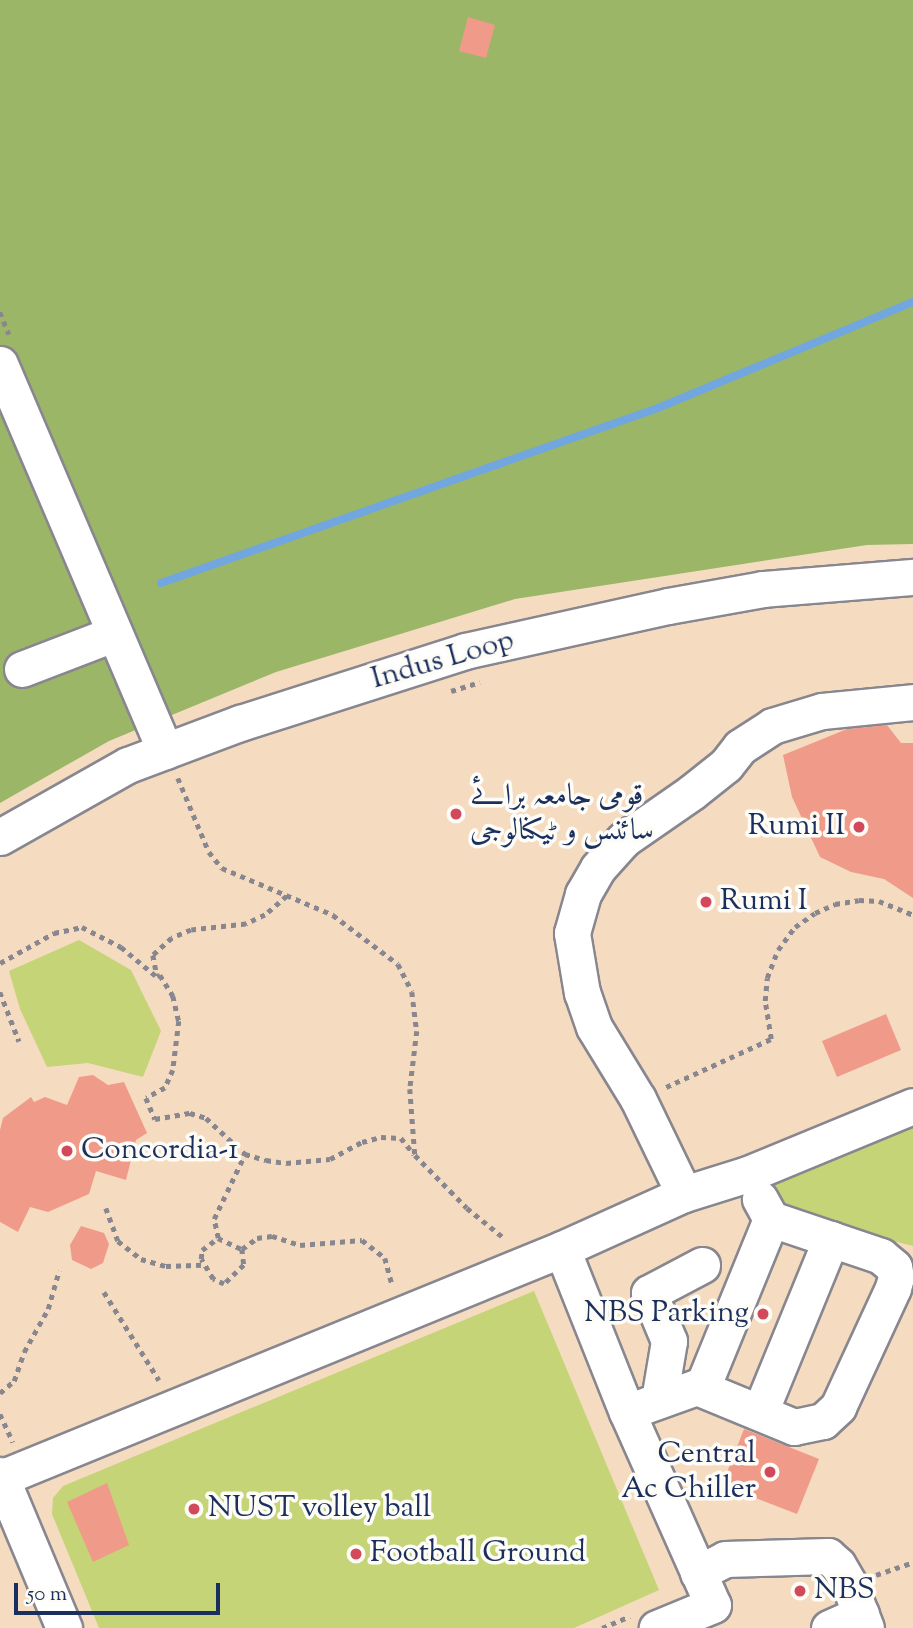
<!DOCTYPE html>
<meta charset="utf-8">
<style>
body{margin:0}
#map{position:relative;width:913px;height:1628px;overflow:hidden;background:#f5dcc0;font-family:"Sorts Mill Goudy",Amiri,serif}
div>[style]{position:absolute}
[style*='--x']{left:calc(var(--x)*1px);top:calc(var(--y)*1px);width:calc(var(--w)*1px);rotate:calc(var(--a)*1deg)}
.green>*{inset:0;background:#c5d476}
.forest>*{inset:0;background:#9cb667}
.stream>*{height:8px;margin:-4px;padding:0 4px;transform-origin:4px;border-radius:4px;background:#71a7de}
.building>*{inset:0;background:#f09a8a}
.path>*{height:4.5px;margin-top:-2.25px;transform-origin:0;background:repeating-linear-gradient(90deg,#88868f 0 5px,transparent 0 10px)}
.roads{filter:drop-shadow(2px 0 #88868f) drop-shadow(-2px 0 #88868f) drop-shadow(0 2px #88868f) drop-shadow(0 -2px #88868f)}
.minor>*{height:35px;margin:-17.5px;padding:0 17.5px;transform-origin:17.5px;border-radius:17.5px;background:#fff}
.dots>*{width:19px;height:19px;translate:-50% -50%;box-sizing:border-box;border:4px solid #fdfcf7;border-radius:50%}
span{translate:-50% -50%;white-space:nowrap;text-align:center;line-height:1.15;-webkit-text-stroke:7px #fdfcf7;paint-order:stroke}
.street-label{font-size:30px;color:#1b2f5e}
.poi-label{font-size:30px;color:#1b2f5e}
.left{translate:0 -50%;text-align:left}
.right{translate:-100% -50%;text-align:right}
.scale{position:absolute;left:14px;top:1583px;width:206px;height:32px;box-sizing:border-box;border:4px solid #1b2f5e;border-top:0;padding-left:9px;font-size:21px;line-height:24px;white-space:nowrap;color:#1b2f5e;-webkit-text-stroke:5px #fdfcf7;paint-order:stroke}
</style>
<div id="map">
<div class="green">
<div style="clip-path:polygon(79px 940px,131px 970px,161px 1031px,143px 1077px,88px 1063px,47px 1067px,20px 1009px,9px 971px)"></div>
<div style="clip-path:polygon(913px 1123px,913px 1246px,784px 1213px,755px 1187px)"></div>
<div style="clip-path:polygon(534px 1291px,659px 1590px,574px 1628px,99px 1628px,52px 1514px,53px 1498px,63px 1486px)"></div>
</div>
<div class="forest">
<div style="clip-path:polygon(0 0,913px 0,913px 544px,867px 545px,515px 599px,276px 672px,109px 741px,0 803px)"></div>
</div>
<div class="stream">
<div style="--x:161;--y:583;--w:527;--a:-19.4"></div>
<div style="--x:658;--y:408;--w:276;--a:-22.6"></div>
</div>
<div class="building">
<div style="clip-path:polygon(468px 17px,495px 25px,486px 58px,459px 51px)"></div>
<div style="clip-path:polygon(887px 725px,901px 743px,913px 743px,913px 898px,884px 879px,851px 872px,820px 857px,792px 797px,783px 755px,847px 729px)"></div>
<div style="clip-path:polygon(886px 1014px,901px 1050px,837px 1077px,822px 1041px)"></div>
<div style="clip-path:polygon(93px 1075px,108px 1085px,124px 1082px,147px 1133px,136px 1140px,126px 1180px,96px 1171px,89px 1194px,48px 1212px,30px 1207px,18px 1232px,0 1222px,0 1130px,3px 1118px,31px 1097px,34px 1102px,45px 1097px,67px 1105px,79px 1077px)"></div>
<div style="clip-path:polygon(81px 1226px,104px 1233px,109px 1244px,103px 1263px,91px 1269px,72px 1260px,70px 1245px)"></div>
<div style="clip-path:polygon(744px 1429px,819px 1459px,797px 1514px,722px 1485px)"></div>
<div style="clip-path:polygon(107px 1483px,129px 1545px,93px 1562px,67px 1502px)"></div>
</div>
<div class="path">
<div style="--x:0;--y:312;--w:24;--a:68"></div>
<div style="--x:451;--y:691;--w:30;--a:-17"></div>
<div style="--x:178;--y:778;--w:80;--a:67.3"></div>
<div style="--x:209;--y:852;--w:21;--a:51"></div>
<div style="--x:222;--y:868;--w:121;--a:22.9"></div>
<div style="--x:333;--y:915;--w:81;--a:37"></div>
<div style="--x:398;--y:964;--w:31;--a:63"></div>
<div style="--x:412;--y:992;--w:39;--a:83"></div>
<div style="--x:417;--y:1031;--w:58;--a:96.9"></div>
<div style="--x:410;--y:1089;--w:66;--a:85.7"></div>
<div style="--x:415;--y:1155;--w:74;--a:45.5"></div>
<div style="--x:467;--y:1208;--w:48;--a:39"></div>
<div style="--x:287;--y:896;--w:29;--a:139"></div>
<div style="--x:265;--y:915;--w:21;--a:155"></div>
<div style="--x:246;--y:924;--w:55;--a:173.8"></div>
<div style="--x:191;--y:930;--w:21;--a:157"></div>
<div style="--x:172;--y:938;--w:25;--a:138"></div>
<div style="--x:153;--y:955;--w:21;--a:79"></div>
<div style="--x:157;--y:976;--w:3;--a:-18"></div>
<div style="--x:160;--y:975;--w:25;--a:58"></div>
<div style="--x:173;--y:996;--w:26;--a:77"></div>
<div style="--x:179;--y:1021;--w:49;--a:97"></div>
<div style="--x:173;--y:1070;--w:20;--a:114"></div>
<div style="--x:165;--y:1088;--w:21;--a:152"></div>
<div style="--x:146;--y:1098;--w:23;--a:67"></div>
<div style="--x:155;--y:1119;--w:36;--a:-10"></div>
<div style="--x:190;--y:1113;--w:17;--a:17"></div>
<div style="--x:206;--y:1118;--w:53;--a:42.7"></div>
<div style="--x:245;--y:1154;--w:22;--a:16"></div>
<div style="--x:266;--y:1160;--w:20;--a:9"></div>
<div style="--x:286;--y:1163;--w:44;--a:-5.2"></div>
<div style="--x:330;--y:1159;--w:36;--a:-28"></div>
<div style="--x:362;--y:1142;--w:20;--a:-15"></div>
<div style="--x:381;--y:1137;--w:20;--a:3"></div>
<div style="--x:401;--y:1138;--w:21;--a:51"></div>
<div style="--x:0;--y:963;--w:62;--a:-29.1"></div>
<div style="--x:54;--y:933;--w:29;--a:-12"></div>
<div style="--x:82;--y:927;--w:44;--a:27.1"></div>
<div style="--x:121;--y:947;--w:45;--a:39.6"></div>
<div style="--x:0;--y:992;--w:53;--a:68.8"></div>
<div style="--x:666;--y:1087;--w:115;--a:-24.6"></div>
<div style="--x:771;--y:1039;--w:38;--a:-99"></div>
<div style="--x:765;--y:1001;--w:23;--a:-85"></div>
<div style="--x:767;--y:978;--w:30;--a:-69"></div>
<div style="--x:778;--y:950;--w:29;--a:-54"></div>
<div style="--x:795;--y:927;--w:24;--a:-35"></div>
<div style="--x:815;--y:913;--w:22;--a:-24"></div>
<div style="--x:835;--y:904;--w:24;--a:-9"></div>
<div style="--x:859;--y:900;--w:20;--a:3"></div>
<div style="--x:879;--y:901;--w:37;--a:22"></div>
<div style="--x:106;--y:1208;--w:35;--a:70"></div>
<div style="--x:118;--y:1241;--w:29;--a:38"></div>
<div style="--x:141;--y:1259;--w:26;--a:16"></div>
<div style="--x:166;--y:1266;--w:36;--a:-2"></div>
<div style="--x:218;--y:1238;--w:26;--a:25"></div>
<div style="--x:242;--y:1249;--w:16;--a:83"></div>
<div style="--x:244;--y:1265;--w:28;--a:136"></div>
<div style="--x:224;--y:1284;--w:12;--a:-156"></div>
<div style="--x:213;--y:1279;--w:23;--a:-121"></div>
<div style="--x:201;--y:1259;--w:9;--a:-84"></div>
<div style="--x:202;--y:1250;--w:20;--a:-37"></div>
<div style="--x:218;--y:1238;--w:19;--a:-102"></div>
<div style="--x:214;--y:1219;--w:72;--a:-64.5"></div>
<div style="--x:242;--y:1249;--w:19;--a:-36"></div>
<div style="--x:257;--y:1238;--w:15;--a:-8"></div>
<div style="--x:272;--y:1236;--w:29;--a:18"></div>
<div style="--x:300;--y:1245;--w:62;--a:-4.6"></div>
<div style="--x:362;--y:1240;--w:29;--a:38"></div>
<div style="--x:385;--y:1258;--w:27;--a:75"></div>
<div style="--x:104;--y:1292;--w:104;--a:58"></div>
<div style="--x:0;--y:1393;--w:18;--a:-41"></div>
<div style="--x:14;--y:1381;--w:31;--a:-71"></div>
<div style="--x:24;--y:1352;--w:49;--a:-60.8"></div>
<div style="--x:48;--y:1309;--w:40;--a:-74"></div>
<div style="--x:0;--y:1414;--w:31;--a:65"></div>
<div style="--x:876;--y:1575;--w:39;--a:-19"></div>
<div style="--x:602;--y:1628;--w:30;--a:-23"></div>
</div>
<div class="roads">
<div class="minor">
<div style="--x:0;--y:364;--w:421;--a:66.9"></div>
<div style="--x:22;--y:669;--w:97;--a:-21"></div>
<div style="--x:0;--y:837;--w:147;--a:-29.4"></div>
<div style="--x:128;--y:765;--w:120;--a:-20.6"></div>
<div style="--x:240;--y:723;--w:236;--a:-17.7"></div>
<div style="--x:465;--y:651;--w:208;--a:-12.5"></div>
<div style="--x:668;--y:606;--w:97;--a:-10.1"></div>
<div style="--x:763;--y:589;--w:150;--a:-4.6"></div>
<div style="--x:684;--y:1194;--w:106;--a:-115.8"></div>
<div style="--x:638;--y:1099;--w:84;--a:-121.4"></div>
<div style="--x:594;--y:1027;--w:36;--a:-109"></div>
<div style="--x:582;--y:993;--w:61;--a:-99.5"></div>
<div style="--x:572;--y:933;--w:41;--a:-74.2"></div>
<div style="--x:583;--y:894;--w:30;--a:-60"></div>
<div style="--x:598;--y:868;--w:38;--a:-48"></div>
<div style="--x:623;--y:840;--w:84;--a:-34.8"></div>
<div style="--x:692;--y:792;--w:43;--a:-38.5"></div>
<div style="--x:726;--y:765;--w:23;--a:-52"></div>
<div style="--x:740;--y:747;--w:38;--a:-33"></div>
<div style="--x:772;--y:726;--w:52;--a:-16.7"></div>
<div style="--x:822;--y:711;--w:91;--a:-5.6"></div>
<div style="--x:562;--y:1249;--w:134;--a:-24.3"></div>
<div style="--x:684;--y:1194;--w:67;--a:-17.4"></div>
<div style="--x:748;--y:1174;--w:178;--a:-22.4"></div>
<div style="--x:702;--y:1388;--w:183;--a:-67.8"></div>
<div style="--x:771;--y:1219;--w:23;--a:-119"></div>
<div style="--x:659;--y:1400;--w:60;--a:-80.4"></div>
<div style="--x:669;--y:1341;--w:52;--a:-112.6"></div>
<div style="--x:649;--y:1293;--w:60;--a:-27.8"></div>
<div style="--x:627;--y:1412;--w:74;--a:-19.7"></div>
<div style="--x:697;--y:1387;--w:105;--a:22.4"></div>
<div style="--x:794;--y:1427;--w:30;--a:-12"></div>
<div style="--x:823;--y:1421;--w:21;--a:-43"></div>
<div style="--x:838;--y:1407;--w:131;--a:-65.2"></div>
<div style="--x:893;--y:1288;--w:11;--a:-75"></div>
<div style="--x:896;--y:1277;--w:10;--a:-101"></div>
<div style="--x:894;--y:1267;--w:17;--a:-140"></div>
<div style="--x:881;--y:1256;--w:116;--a:-161.4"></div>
<div style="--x:760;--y:1412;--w:187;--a:-67.7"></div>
<div style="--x:0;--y:1475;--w:166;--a:67.3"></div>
<div style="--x:1;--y:1478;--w:606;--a:-22.21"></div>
<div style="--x:562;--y:1249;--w:175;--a:68.3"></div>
<div style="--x:627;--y:1412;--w:211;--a:66"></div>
<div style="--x:713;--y:1605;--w:61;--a:157.7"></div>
<div style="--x:698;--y:1573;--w:30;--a:-27"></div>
<div style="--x:725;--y:1559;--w:103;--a:-1.7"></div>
<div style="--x:828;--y:1556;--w:13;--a:42"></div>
<div style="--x:838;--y:1565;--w:22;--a:60"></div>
<div style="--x:849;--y:1584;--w:47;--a:68.9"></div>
<div style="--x:829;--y:1628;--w:35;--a:-24"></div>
</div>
</div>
<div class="dots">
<div style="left:456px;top:814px;background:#d1495b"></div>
<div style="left:859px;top:827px;background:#d1495b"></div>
<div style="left:706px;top:902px;background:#d1495b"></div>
<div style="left:67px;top:1151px;background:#d1495b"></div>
<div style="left:763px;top:1314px;background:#d1495b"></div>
<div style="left:770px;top:1472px;background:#d1495b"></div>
<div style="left:194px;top:1509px;background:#d1495b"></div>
<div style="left:356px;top:1554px;background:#d1495b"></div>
<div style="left:800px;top:1591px;background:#d1495b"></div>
</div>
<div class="street-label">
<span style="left:443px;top:661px;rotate:-16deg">Indus Loop</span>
</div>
<div class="poi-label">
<span class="left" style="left:470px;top:814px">قومی جامعہ برائے<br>سائنس و ٹیکنالوجی</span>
<span class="right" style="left:845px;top:827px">Rumi II</span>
<span class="left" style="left:720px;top:902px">Rumi I</span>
<span class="left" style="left:81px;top:1151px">Concordia-1</span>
<span class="right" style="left:749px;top:1314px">NBS Parking</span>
<span class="right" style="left:756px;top:1472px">Central<br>Ac Chiller</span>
<span class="left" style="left:208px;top:1509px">NUST volley ball</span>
<span class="left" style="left:370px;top:1554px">Football Ground</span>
<span class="left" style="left:814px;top:1591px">NBS</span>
</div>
<div class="scale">50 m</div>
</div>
